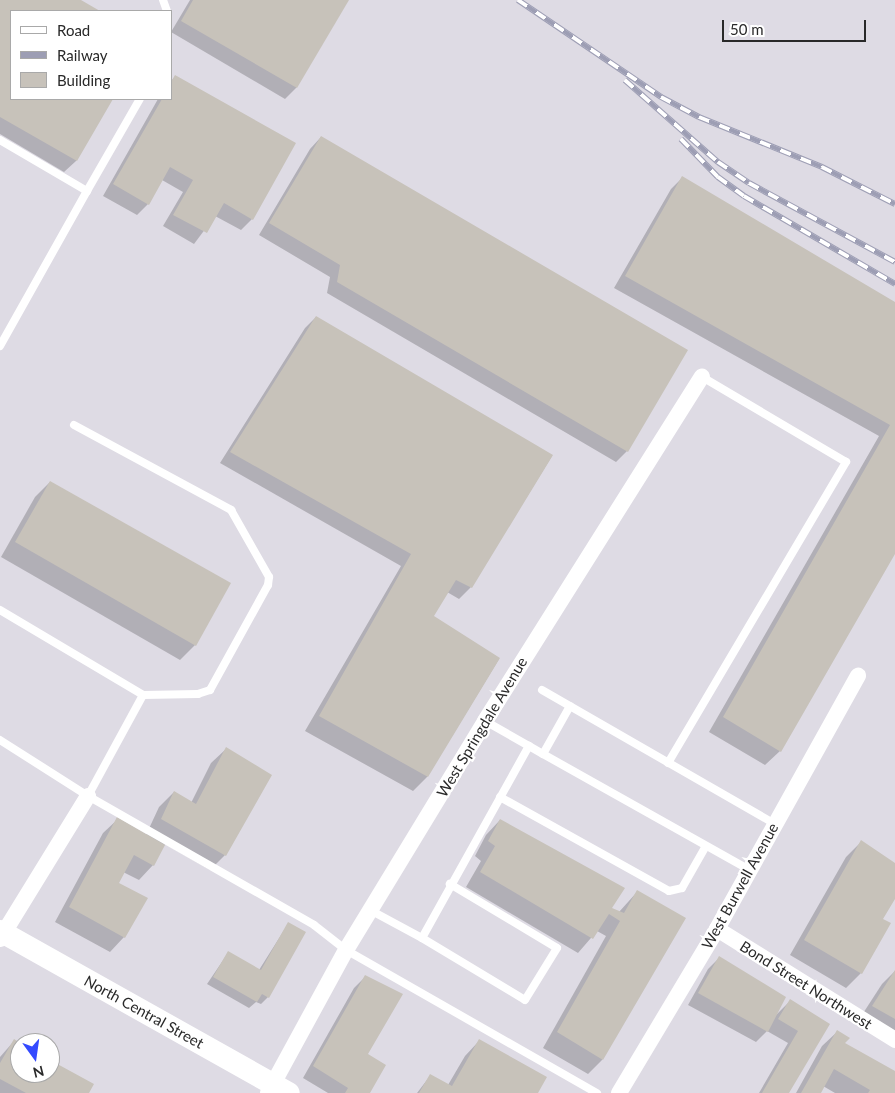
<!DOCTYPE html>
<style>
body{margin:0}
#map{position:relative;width:895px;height:1093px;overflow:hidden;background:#ece5da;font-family:Lato,sans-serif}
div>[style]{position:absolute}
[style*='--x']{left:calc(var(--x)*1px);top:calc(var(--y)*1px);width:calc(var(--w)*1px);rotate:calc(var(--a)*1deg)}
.industrial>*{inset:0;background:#dedbe4}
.shadow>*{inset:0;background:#0003}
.building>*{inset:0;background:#c7c2ba}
.lane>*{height:8px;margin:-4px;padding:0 4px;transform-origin:4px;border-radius:4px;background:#fff}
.street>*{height:16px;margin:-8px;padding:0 8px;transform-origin:8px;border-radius:8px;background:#fff}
.secondary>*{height:22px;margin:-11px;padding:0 11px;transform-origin:11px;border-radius:11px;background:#fff}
.rail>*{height:5.5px;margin-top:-2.75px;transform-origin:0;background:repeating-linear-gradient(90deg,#fff 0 11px,#9d9eb4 0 22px);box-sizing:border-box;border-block:1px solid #9d9eb4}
span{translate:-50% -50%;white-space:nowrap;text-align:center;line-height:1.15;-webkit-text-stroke:4.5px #fff;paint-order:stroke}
.street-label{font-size:15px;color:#292929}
.legend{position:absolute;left:10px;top:10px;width:162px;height:90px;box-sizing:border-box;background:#fff;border:1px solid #a9a9a9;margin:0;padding:6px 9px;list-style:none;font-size:15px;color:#292929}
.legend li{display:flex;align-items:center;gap:10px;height:25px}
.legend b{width:25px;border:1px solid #a9a9a9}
.north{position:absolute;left:10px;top:1033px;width:50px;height:50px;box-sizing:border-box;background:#fff;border:1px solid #a9a9a9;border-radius:50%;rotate:166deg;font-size:14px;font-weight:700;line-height:20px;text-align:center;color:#292929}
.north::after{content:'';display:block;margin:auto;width:18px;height:22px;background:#344aff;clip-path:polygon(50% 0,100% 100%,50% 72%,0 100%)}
.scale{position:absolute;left:722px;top:20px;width:144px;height:22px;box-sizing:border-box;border:2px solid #292929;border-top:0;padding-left:6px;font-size:15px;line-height:18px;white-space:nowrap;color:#292929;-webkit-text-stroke:4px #fff;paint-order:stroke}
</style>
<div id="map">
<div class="industrial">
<div style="clip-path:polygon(evenodd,0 0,895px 0,895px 1093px,0 1093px,0 0,11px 11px,171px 11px,171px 99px,11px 99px,11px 11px,0 0,20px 1043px,50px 1043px,50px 1073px,20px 1073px,20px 1043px)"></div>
</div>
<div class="shadow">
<div style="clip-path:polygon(0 0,79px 0,98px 11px,11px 11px,11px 99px,112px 99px,76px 161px,64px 172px,0 134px)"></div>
<div style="clip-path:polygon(190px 0,347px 0,296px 88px,285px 99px,171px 32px)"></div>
<div style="clip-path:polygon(176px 76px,252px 219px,241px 230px,215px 216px,194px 244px,163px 226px,183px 192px,162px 180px,148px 204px,137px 215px,103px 196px,158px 99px,171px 99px,171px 81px)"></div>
<div style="clip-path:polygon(321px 137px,627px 451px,616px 462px,327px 293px,330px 277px,259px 235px,310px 149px)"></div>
<div style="clip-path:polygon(682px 178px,895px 303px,895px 551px,780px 751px,765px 765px,709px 732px,879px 436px,614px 288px,671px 189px)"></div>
<div style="clip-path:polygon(316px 317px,552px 456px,471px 587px,459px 599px,447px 592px,432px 616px,499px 659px,427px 777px,413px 791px,305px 731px,401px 566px,220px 463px,305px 328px)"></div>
<div style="clip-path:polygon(50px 482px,195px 645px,180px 660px,1px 557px,35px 497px)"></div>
<div style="clip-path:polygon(226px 749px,225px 855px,210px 870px,165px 844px,153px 865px,139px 880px,123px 872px,117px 883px,124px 937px,110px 952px,55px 922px,103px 833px,118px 819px,146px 835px,159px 807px,174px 792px,191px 803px,211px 763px)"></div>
<div style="clip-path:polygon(500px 820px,610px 909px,619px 912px,637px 892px,602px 1060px,588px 1074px,543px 1048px,606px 936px,597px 931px,578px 953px,466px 887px,481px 861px,475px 856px,486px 835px)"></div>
<div style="clip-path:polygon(861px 842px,895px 865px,895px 896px,881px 919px,861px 973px,846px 988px,790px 955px,846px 857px)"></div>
<div style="clip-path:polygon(288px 924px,268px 997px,261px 1004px,256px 1002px,249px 1008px,207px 984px,228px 953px,259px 970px)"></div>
<div style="clip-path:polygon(719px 958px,776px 1015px,790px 1001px,828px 1024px,787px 1093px,759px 1093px,788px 1043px,767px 1031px,756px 1042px,688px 1005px,708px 969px)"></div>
<div style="clip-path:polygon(895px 971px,895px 1042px,858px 1021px,882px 984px)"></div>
<div style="clip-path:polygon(365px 977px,363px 1059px,368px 1093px,328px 1093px,303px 1078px,354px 988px)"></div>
<div style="clip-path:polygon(837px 1032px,843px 1043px,895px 1072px,895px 1093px,835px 1093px,823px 1086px,819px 1093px,796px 1093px,822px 1046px)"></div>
<div style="clip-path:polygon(14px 1041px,20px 1044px,20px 1073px,50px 1073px,50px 1061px,88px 1093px,0 1093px,0 1057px)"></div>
<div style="clip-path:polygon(479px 1041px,537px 1093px,417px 1093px,430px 1076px,448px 1085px,465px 1056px)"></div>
</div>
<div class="building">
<div style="clip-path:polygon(0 0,81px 0,100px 11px,11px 11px,11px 99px,113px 99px,77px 161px,0 117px)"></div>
<div style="clip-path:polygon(193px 0,349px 0,297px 88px,181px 21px)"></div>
<div style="clip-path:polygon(175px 75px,296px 143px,253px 220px,224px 203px,207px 233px,173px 215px,193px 180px,170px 167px,149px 205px,113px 184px,162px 99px,171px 99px,171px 82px)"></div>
<div style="clip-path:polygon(321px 136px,688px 350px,628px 452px,337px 282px,340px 265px,269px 223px)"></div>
<div style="clip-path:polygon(682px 176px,895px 302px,895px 554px,781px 752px,723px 717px,890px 425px,625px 276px)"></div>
<div style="clip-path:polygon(316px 316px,553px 455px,472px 588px,456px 580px,434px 616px,500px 658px,428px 777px,319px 716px,411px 554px,230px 452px)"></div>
<div style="clip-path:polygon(50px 481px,231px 583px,196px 646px,15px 542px)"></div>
<div style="clip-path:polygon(226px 747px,272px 775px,226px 856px,161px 819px,174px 791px,196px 804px)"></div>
<div style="clip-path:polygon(117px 817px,165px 845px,154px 866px,134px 855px,119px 883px,148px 898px,125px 938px,69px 907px)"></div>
<div style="clip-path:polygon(500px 819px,625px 888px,612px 908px,624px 913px,637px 890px,686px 918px,603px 1060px,557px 1032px,620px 921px,609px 914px,593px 939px,480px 872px,495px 846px,488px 841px)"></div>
<div style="clip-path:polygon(861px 840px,895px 863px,895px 899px,883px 919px,891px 923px,862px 974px,804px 940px)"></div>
<div style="clip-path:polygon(288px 922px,306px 932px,269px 998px,262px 994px,257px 1002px,213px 977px,228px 951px,261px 970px)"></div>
<div style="clip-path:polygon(719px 956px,786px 997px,768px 1032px,698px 993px)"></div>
<div style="clip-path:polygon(895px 970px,895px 1019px,872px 1006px)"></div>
<div style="clip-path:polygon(365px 975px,403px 994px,368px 1054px,386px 1065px,370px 1093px,345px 1093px,348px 1088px,313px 1066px)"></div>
<div style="clip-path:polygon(790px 999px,830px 1024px,789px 1093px,762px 1093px,798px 1031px,778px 1019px)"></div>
<div style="clip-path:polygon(837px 1030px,850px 1038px,845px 1043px,895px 1071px,895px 1093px,868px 1093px,870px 1090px,834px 1069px,821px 1093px,801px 1093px)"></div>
<div style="clip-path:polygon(14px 1039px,20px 1043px,20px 1073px,50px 1073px,50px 1060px,94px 1084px,89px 1093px,26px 1093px,0 1079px,0 1063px)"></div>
<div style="clip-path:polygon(479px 1039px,547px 1077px,538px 1093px,419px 1093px,430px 1074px,452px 1086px)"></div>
</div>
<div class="lane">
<div style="--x:163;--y:0;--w:12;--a:70"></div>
<div style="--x:0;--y:140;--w:101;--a:30.4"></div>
<div style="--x:87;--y:191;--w:106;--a:-60.1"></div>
<div style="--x:0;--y:346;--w:178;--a:-60.7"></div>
<div style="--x:74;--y:425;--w:179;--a:28.4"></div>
<div style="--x:231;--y:510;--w:77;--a:60.4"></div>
<div style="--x:269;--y:577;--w:8;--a:97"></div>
<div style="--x:268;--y:585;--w:120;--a:118.9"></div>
<div style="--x:210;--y:690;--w:13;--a:162"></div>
<div style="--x:198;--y:694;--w:55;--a:179"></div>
<div style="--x:143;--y:695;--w:115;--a:118.6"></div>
<div style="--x:0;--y:610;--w:166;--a:30.7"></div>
<div style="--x:542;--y:690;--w:269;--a:29.9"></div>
<div style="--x:485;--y:721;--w:51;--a:29.6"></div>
<div style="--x:0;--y:740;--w:104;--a:32.5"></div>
<div style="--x:88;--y:796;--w:260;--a:29.7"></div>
<div style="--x:314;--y:925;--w:41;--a:38"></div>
<div style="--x:346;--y:950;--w:289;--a:29.7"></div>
<div style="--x:543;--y:754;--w:237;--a:29.3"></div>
<div style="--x:668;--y:763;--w:350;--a:-59.4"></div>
<div style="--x:846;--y:462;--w:167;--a:-149.4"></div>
<div style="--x:500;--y:797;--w:193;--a:29.1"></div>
<div style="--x:669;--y:891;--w:13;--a:-13"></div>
<div style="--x:682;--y:888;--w:48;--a:-60.3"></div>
<div style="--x:370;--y:910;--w:59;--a:28.3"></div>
<div style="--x:422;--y:938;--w:220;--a:-60.9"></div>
<div style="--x:529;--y:746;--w:16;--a:30"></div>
<div style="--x:543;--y:754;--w:55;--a:-60.6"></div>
<div style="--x:422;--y:938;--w:120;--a:31"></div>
<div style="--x:525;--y:1000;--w:61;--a:-58.4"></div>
<div style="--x:557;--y:948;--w:125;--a:-149.1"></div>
</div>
<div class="street">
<div style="--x:717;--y:929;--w:210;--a:31.9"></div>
<div style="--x:0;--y:939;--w:168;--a:-58.4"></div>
<div style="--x:268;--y:1093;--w:163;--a:-61.4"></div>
<div style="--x:346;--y:950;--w:268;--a:-58.7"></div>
<div style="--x:485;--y:721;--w:407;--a:-57.8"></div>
<div style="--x:619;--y:1093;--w:191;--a:-59.1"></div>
<div style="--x:717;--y:929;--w:290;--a:-60.9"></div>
</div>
<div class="secondary">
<div style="--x:0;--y:931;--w:331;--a:29.3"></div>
</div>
<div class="rail">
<div style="--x:518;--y:0;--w:173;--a:34.1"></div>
<div style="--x:661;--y:97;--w:43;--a:27.8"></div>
<div style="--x:699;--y:117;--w:133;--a:22.1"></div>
<div style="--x:822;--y:167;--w:82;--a:26.9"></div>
<div style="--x:625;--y:80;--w:124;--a:41.4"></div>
<div style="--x:718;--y:162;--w:37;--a:34"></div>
<div style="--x:749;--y:183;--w:166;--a:28.4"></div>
<div style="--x:681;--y:139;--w:53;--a:45.8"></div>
<div style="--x:718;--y:177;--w:32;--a:36"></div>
<div style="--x:744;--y:196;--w:175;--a:30.2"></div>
</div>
<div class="street-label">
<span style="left:482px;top:727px;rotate:-59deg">West Springdale Avenue</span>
<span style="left:740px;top:886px;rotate:-61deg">West Burwell Avenue</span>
<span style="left:806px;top:985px;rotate:32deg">Bond Street Northwest</span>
<span style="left:144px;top:1012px;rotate:29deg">North Central Street</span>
</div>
<ul class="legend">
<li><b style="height:6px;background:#fff"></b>Road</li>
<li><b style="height:6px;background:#9d9eb4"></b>Railway</li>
<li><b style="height:14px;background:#c7c2ba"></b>Building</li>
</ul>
<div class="north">N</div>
<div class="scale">50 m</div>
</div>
